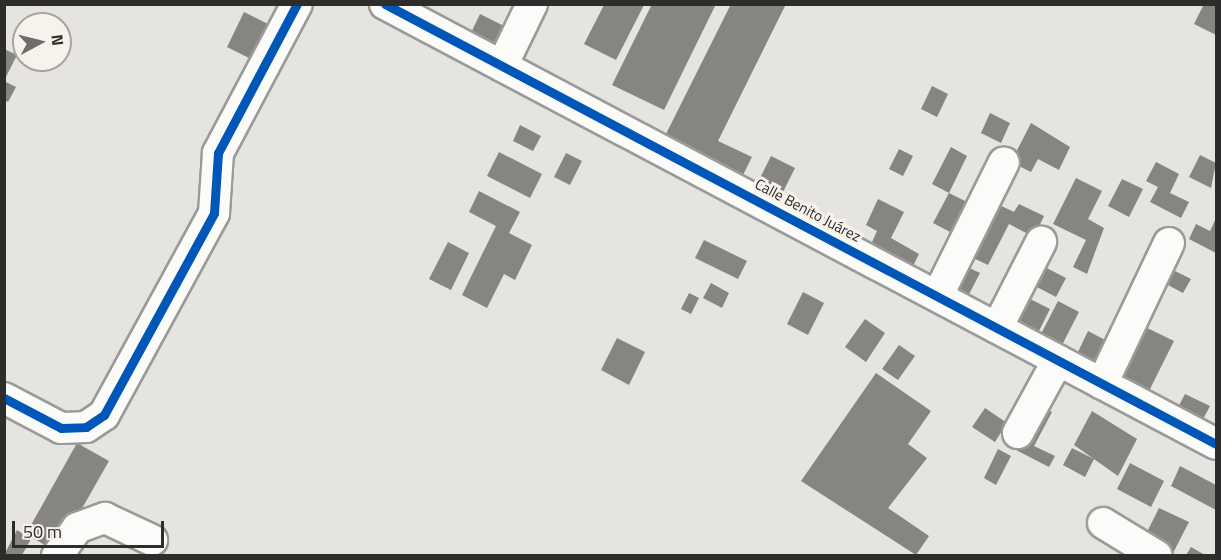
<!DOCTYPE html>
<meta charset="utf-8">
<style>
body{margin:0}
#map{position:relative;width:1221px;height:560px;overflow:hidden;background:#e6e4e1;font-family:"Titillium Web",sans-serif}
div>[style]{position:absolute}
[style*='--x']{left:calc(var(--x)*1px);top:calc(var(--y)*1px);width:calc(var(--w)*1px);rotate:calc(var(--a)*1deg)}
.building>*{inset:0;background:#868582}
.roads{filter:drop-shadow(2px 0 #9b9a97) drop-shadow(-2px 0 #9b9a97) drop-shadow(0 2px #9b9a97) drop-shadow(0 -2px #9b9a97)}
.minor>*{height:30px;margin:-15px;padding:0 15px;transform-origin:15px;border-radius:15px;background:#fbfbfa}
.cycleway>*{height:9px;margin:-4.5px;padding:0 4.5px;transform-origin:4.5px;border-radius:4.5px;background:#0057b8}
span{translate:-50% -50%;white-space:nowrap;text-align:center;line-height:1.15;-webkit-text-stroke:6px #f6f3ec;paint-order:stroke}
.street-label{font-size:15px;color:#2e2d2b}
.frame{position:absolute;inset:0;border:6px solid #2e2d2b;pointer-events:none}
.north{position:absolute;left:12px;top:12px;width:60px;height:60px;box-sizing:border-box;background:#f6f3ec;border:2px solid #a6a49f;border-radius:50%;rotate:83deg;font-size:16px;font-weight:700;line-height:24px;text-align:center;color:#2e2d2b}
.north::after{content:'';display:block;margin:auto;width:21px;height:27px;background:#6e6d6b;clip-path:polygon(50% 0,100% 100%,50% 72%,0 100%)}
.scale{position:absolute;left:12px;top:521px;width:152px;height:27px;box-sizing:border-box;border:3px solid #2e2d2b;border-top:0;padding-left:8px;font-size:18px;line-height:21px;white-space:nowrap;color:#2e2d2b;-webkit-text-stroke:4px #f6f3ec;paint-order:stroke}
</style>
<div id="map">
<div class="building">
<div style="clip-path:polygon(652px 4px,716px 4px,664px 110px,612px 85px)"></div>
<div style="clip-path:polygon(731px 4px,786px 4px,718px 141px,752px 157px,741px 179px,663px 140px)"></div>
<div style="clip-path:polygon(1204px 4px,1216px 4px,1216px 35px,1194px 24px)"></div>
<div style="clip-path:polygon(604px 5px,644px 5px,616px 60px,584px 44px)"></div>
<div style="clip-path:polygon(244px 12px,272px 26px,255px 61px,227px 47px)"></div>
<div style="clip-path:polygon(480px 14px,506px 27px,495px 50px,469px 37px)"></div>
<div style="clip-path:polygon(4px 49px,17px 55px,4px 81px)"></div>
<div style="clip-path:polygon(4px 81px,16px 87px,8px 102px,4px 100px)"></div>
<div style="clip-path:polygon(932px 86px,948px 94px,937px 117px,921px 109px)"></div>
<div style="clip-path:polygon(990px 113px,1010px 123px,1001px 143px,981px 133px)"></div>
<div style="clip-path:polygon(1031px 123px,1070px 147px,1059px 170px,1038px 159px,1031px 172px,1011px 162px)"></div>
<div style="clip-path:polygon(520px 125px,541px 136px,533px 151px,513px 141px)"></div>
<div style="clip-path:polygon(951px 147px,967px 156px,949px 193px,932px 184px)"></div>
<div style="clip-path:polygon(899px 149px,913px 156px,903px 176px,889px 169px)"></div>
<div style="clip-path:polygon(499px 152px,542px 174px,530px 198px,487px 176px)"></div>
<div style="clip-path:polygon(566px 153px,582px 161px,570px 185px,554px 177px)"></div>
<div style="clip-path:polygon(1200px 155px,1216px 163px,1211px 188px,1189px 177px)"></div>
<div style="clip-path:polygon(771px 156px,795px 168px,780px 198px,756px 186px)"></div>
<div style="clip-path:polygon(1156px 162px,1179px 174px,1170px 193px,1189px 202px,1181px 218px,1150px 202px,1158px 187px,1146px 181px)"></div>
<div style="clip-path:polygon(1076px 178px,1102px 191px,1088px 219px,1104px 228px,1087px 274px,1073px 267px,1086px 240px,1053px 224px)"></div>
<div style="clip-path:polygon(1122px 179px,1143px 189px,1129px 217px,1108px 206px)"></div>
<div style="clip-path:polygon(479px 191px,520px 212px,509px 233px,532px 245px,515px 280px,504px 274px,487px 308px,462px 295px,496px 226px,469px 212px)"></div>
<div style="clip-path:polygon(949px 193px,969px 203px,954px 234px,933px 223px)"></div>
<div style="clip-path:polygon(878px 199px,904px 212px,891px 238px,919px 254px,910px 272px,868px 251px,877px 231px,866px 225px)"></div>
<div style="clip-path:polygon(993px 202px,1014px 212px,1019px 204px,1044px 216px,1034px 237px,1009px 224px,988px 265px,967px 255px)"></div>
<div style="clip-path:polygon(1216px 218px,1216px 253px,1189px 239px,1196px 224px,1210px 231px)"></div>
<div style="clip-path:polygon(704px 240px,747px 261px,738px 279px,695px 258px)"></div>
<div style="clip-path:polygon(448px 242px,469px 253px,451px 290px,429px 279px)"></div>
<div style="clip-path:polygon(961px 264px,980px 273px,965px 302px,947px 292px)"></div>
<div style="clip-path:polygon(1039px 264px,1066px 278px,1056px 297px,1029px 283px)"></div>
<div style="clip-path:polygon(1173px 270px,1191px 279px,1183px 293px,1166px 284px)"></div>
<div style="clip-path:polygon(711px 283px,729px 293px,722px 308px,703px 298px)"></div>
<div style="clip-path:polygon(803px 292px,824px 303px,808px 335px,787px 324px)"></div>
<div style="clip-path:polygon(689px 293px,699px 298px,691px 314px,681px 309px)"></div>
<div style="clip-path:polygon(1020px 294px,1050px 309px,1039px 331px,1008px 316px)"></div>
<div style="clip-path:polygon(1058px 301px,1079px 312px,1062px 345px,1041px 334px)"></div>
<div style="clip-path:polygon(865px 319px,885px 333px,866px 362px,845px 347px)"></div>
<div style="clip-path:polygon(1137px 323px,1174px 341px,1149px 391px,1113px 372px)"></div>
<div style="clip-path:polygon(1088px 331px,1109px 342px,1098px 364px,1077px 354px)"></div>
<div style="clip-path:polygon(617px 338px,645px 352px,629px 385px,601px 370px)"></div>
<div style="clip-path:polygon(899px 345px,915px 356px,898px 380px,882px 369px)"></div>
<div style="clip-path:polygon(876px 373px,931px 411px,908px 444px,927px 458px,888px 508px,929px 536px,916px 555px,801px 481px)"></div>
<div style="clip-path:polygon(1185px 394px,1210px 406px,1201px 423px,1176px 411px)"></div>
<div style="clip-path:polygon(1038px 405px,1052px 412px,1034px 446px,1055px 456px,1049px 467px,1016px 450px)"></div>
<div style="clip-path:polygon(985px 408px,1007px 423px,995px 442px,972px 427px)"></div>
<div style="clip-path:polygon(1092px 411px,1137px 439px,1118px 476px,1074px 445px)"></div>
<div style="clip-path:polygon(77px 443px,109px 461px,72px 526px,50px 548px,26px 534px)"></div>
<div style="clip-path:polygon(1072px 448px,1094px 459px,1085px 477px,1063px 465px)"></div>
<div style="clip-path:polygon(998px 449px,1011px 456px,996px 485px,984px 478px)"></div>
<div style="clip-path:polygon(1130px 463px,1164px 481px,1151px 507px,1117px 489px)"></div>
<div style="clip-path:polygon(1180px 466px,1216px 485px,1216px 510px,1171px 486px)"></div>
<div style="clip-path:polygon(1159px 508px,1189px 522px,1172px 555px,1141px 544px)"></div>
<div style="clip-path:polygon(17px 530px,31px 539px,22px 555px,4px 555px)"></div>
<div style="clip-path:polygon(1191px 547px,1205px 555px,1186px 555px)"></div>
</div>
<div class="roads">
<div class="minor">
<div style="--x:385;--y:4;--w:940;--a:27.9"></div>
<div style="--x:502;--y:66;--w:69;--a:-64.2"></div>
<div style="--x:938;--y:295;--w:148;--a:-63.6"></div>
<div style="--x:997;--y:328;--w:97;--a:-62.9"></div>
<div style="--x:1102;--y:384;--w:156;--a:-64.6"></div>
<div style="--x:4;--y:398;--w:64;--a:27.8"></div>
<div style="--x:61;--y:428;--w:25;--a:-2"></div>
<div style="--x:86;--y:427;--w:22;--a:-34"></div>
<div style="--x:104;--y:415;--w:230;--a:-61.4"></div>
<div style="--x:214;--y:213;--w:60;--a:-86.2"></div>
<div style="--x:218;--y:153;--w:169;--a:-62.1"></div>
<div style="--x:1018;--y:433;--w:83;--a:-61.3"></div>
<div style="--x:1103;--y:523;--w:63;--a:31.4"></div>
<div style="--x:57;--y:556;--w:34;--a:-54"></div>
<div style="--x:77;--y:528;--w:30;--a:-20"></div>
<div style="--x:105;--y:518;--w:52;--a:25.1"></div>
</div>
</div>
<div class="cycleway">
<div style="--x:385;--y:4;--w:940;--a:27.9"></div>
<div style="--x:4;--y:398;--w:64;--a:27.8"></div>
<div style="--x:61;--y:428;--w:25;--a:-2"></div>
<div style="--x:86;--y:427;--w:22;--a:-34"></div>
<div style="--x:104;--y:415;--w:230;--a:-61.4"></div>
<div style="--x:214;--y:213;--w:60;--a:-86.2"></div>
<div style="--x:218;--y:153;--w:169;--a:-62.1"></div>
</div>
<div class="street-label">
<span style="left:808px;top:210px;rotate:28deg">Calle Benito Juárez</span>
</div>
<div class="frame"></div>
<div class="north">N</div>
<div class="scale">50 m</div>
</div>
